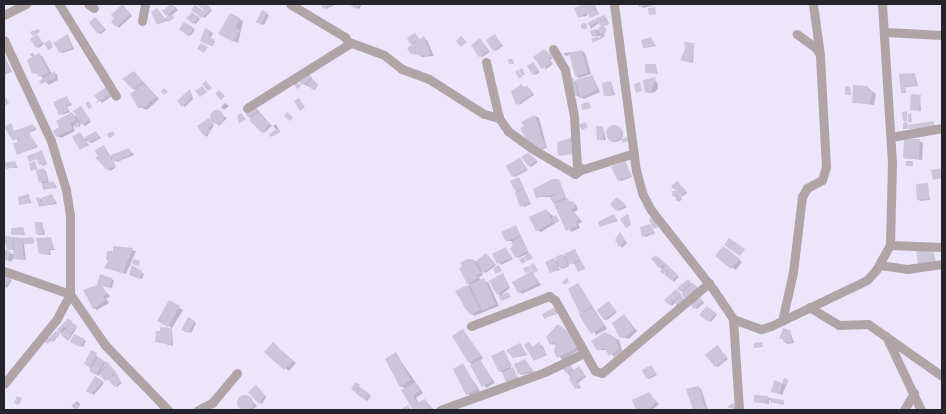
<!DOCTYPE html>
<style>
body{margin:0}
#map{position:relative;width:946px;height:414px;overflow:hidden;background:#ece5fb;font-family:"Nunito Sans",sans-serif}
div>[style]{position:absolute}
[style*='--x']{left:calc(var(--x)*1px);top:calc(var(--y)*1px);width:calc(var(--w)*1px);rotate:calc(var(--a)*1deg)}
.shadow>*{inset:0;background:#0003}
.round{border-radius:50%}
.building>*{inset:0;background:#cdc5da}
.minor>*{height:9px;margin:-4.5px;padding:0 4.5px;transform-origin:4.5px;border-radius:4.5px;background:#b0a4a7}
span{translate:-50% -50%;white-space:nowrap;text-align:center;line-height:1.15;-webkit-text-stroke:4px #fff;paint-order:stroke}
.frame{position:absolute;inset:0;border:5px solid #25232b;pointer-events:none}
</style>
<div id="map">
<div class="shadow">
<div style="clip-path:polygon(172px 4px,178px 10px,172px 15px,174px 18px,158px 24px,152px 12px,157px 9px,165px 19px,169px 17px,164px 11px)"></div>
<div style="clip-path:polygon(199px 4px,206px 4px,212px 10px,205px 18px,193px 9px,195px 6px,208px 14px)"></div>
<div style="clip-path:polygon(322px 4px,337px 4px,326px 9px)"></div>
<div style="clip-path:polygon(350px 4px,362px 4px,359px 9px)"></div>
<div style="clip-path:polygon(584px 4px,594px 4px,599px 14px,591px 17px,588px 12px,587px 16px,579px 17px)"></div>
<div style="clip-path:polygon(640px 4px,653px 4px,654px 5px,643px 8px)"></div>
<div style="clip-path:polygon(124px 7px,132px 16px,119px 28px,117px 26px)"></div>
<div style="clip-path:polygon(262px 11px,269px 15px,264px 25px,257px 22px)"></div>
<div style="clip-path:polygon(194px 14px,200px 19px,196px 24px,194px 23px)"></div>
<div style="clip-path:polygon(231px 15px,243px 21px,238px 43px,220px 34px)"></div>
<div style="clip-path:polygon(606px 17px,609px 24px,603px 26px,600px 22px,591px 29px,590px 24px)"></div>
<div style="clip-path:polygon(97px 20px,106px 30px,101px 34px,99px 33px)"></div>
<div style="clip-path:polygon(185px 23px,195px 30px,190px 36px,181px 29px)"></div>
<div style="clip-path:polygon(585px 23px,587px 29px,586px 29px,582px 26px)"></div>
<div style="clip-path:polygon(605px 28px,604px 37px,594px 42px,602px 36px,593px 36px,596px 30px)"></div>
<div style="clip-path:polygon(206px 30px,213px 33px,210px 39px,215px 41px,213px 46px,201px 41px)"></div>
<div style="clip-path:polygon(415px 34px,420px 40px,427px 40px,434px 56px,422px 57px,409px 48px,413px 45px,411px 43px)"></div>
<div style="clip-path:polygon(68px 35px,74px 49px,63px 53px,61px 52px)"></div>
<div style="clip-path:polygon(37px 36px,44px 44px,39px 48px,37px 47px)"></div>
<div style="clip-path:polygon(495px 36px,503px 46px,496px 51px,494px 50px)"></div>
<div style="clip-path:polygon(651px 38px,656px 46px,644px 48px)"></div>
<div style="clip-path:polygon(481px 40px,490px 52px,482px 57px,480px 56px)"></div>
<div style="clip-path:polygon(694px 44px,693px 63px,684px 61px)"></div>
<div style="clip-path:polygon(582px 51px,585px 53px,591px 74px,579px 78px,576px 76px,574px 54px,565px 56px,564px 53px)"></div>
<div style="clip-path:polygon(546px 52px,553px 58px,550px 60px,553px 64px,545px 70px)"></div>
<div style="clip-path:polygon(33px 53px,34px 57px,42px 56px,52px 74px,57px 74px,58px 80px,49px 85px,39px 74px,33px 73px,33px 58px,30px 54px)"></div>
<div style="clip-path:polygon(4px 55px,12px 72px,5px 74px,4px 74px)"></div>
<div style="clip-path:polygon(533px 63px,540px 72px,536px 75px,534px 74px)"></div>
<div style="clip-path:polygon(136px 74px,159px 99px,147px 110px,139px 107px,137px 91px,133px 88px)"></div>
<div style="clip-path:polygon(308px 74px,318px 85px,315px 90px,303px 84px)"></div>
<div style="clip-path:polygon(915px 75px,918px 86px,905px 87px,906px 93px,903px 93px,902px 88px,905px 88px,901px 86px)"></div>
<div style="clip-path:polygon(593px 77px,600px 92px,584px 99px,575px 95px,573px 79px,575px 82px)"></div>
<div class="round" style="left:644px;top:79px;width:14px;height:14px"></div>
<div style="clip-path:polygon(611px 82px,615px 95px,607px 96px,605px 95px)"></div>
<div style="clip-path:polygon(521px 86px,529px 88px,534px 95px,519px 105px)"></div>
<div style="clip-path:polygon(867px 87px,876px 94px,874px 105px,853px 102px)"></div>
<div style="clip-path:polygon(106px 89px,112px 96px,102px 103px,96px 96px)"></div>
<div style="clip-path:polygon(190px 90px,193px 99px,185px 107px,183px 106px)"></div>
<div style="clip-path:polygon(920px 96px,921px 111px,911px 109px)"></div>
<div style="clip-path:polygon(67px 98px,72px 105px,67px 107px,70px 112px,62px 115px)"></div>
<div style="clip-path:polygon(225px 103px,229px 106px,224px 110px,221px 107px)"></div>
<div style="clip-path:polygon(255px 107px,272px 126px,264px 133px,250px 117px)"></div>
<div style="clip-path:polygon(81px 108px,91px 122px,85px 126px,81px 121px,80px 127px,73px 126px,75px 131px,61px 138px,57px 136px,72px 114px,78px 117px)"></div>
<div style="clip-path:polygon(215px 111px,227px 118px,219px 126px,210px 116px)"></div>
<div style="clip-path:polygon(535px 116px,539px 118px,547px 148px,541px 150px,532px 146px)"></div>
<div style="clip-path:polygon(209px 119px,214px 125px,207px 137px,198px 126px)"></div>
<div style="clip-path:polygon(11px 124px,14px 132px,35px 127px,36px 130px,28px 133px,38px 147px,18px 154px,19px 142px,5px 127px)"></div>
<div style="clip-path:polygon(276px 124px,280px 132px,273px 136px,277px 130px,273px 126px)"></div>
<div class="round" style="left:607px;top:126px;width:16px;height:16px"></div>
<div style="clip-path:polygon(603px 127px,606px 140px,600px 140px,598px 139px)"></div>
<div style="clip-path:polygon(96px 132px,101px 138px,92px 143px,85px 140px,89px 145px,80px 149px,80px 133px,85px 139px)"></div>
<div style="clip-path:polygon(919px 141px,923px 143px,922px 160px,904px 158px)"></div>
<div style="clip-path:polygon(104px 146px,111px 157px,129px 149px,134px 155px,117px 162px,112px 159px,116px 167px,110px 171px,100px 158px)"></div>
<div style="clip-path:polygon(42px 152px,47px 164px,43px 166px,38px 158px)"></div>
<div style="clip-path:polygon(530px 155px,538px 162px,531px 167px,529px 165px)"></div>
<div style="clip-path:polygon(520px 159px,528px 170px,515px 177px,513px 176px)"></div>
<div style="clip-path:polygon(15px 162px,18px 168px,7px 168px)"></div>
<div style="clip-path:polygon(625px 162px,632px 177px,621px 181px,619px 180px)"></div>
<div style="clip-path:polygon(35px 163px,38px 171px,46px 171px,49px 183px,54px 182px,57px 188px,44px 189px,37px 169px,32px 170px)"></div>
<div style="clip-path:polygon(519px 178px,531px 204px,524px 207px,516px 191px)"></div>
<div style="clip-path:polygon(559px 180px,566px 199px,576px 205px,578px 210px,574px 212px,582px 222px,578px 224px,580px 228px,571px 232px,551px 197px,537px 197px)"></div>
<div style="clip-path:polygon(679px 183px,687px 193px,683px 196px,677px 193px,682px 199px,679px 202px,672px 191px,673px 191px,679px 194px)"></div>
<div style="clip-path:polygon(927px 185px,930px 200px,920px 201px,918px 199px)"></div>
<div style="clip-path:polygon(52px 195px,57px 204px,41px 206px,39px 198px,43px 200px)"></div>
<div style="clip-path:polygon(28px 196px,32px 203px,21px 204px)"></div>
<div style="clip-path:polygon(619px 200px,627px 207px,619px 211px,617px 210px)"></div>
<div style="clip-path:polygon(546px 210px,559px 221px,541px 232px,537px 230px)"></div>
<div style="clip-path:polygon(613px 215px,618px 221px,601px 226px)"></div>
<div style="clip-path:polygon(42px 223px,45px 235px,39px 235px,37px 234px)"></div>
<div style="clip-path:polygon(516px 226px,529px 253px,518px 258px,512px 241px,507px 241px)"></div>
<div style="clip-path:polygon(650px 226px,655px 233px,646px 237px,644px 236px)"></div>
<div style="clip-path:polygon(23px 228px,25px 235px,13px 234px)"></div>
<div style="clip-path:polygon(620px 233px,627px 243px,622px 248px,616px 240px)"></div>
<div style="clip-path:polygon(4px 237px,34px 239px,34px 243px,24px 244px,26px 260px,13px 258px,11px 262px,4px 258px,4px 249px,14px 255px,14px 250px,9px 249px,9px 244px,4px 244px)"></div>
<div style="clip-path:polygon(50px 238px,55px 250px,50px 250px,51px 255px,40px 254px)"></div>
<div style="clip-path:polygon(114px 247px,136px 251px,126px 274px,109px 269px)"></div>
<div style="clip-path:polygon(932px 248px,936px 264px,921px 265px)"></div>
<div style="clip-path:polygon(506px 249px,513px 259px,501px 265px,494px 254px)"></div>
<div style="clip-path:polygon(727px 249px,742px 262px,736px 270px,716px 256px)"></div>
<div style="clip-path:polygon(575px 250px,585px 269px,579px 271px,575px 264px,568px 262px,569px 266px,563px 269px,558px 266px,560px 270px,551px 272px,553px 259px,559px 262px,563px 255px,568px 258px)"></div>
<div style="clip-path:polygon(488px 256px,496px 265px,486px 273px,481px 270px,483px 275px,479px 277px,481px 281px,488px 282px,499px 306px,474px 316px,465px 308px,457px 292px,470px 285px,467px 283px,473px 260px,477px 262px)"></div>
<div style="clip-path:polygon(658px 257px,679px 277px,674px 282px,660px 267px)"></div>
<div style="clip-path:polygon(133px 267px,144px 274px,142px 279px,132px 276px)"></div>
<div style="clip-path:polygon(532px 273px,541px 285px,522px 294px,519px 292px)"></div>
<div style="clip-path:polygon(4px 275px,12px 280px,7px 288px,4px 285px)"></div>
<div style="clip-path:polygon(503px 275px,510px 288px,500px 296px,491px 282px)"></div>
<div style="clip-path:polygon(101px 276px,114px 280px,112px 288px,100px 285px)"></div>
<div style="clip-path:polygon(688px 280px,693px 285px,684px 293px,679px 288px)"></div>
<div style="clip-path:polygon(578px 284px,607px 329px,596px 335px,569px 290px)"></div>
<div style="clip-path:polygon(101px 287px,110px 296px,106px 299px,109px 303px,97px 310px,94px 308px)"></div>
<div style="clip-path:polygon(678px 292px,687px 303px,676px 302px,672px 306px,666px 300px)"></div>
<div style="clip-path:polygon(699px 297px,704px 303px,697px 309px,695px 308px)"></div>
<div style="clip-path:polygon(169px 302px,183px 310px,172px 328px,159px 320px)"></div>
<div style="clip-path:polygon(609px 303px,617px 312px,607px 320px,604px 319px)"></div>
<div style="clip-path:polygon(707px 307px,717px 315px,711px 322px,709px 321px)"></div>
<div style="clip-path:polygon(555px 309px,559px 313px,545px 318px)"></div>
<div style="clip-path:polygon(625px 316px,637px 331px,629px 339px,621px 337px)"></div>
<div style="clip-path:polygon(188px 319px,196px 323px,191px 333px,183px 329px)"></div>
<div style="clip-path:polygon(70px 321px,77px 327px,69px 340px,58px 330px)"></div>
<div style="clip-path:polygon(559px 326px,581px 349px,562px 360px,555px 351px,557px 345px,551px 344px)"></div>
<div style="clip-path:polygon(172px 329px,173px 346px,159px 342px)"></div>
<div style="clip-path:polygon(463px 330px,483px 358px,480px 361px,495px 383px,486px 388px,470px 362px)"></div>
<div style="clip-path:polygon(790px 331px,794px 343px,787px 344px,780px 336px)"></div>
<div style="clip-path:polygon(56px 333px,59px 335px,53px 342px,50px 339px)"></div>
<div style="clip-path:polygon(74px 335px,86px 341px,83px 347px,71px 342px)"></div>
<div style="clip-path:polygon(615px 338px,619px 340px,622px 351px,614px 357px,608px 350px,598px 350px)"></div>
<div style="clip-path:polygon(529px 343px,533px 348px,542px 345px,547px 355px,535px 360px)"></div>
<div style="clip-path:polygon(520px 344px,527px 355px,518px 357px,516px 356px)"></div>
<div style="clip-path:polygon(276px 346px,296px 363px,289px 371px,266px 352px)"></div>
<div style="clip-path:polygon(719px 348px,728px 359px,718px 367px,716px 366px)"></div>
<div style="clip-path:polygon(504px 351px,511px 368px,520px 380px,500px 371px)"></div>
<div style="clip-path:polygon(91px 352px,109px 365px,98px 376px,85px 363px)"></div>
<div style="clip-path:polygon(396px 354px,423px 393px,416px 398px,419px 404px,425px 400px,434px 410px,415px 410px,402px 391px,406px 389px,401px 386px)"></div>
<div style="clip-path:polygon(525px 360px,534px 372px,522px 375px,519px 373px)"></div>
<div style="clip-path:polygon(463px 365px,480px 391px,470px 397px,455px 369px)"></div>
<div style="clip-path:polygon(570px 366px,574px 371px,581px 369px,586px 377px,578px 383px,581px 388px,578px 389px,567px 372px)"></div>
<div style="clip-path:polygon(651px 366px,657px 375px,649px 379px,647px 378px)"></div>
<div style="clip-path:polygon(111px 367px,122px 383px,117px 387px,110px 379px,106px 380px)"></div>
<div style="clip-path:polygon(95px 378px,104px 383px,94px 395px,88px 391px)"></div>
<div style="clip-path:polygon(785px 380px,788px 381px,782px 395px,774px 392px)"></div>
<div style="clip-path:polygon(356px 384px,371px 396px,367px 401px,353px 389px)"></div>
<div style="clip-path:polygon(698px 387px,701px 389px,708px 410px,695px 410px,688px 390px)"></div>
<div style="clip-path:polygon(258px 388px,266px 397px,262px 404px,250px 392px)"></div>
<div style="clip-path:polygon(648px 393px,659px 404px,652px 410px,637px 410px,633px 401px)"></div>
<div style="clip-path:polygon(248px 396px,257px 406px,252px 410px,242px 410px,238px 401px)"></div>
<div style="clip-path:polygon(767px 397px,784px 402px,784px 404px,769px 400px,769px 404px,755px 402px)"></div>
<div style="clip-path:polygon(77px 401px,80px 404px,78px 409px,73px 406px)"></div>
</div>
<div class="building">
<div style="clip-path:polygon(122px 4px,131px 14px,116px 27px,111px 22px,114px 18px,111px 15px)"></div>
<div style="clip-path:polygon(171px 4px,176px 8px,166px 16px,162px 11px)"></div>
<div style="clip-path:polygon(197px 4px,207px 4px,211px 8px,207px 13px)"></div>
<div style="clip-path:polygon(321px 4px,333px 4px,323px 9px)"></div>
<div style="clip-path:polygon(348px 4px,360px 4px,356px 9px)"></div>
<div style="clip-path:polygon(584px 4px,593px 4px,595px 8px,578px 18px,574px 8px)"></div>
<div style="clip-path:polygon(638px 4px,650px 4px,639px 7px)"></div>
<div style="clip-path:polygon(195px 5px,206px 13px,202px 18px,191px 10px)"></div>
<div style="clip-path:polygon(655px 7px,656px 14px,649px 15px,648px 8px)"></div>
<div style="clip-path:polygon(157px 8px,165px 19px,157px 25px,151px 12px)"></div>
<div style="clip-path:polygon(595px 9px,599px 14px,590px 18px,587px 12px)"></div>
<div style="clip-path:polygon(262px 10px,267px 12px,261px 25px,256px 22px)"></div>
<div style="clip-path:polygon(192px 12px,199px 17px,193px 24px,186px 18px)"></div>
<div style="clip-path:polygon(230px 13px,240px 18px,235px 28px,240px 30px,234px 42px,218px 34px)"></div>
<div style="clip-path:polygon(171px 14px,174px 18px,168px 22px,165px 18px)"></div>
<div style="clip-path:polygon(605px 15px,606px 19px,597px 23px,595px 19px)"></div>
<div style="clip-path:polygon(95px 17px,105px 28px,98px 34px,89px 23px)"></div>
<div style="clip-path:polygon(594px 19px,596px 23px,589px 26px,588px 23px)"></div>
<div style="clip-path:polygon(606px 19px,609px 23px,602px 27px,599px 23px)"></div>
<div style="clip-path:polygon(184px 22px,194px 28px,188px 36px,179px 29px)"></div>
<div class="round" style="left:581px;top:23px;width:6px;height:6px"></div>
<div class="round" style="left:598px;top:26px;width:8px;height:8px"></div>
<div style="clip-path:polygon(205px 28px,211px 31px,209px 37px,214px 39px,211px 46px,200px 41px)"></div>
<div style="clip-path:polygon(38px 29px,40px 32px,32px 36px,30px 32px)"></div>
<div style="clip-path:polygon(596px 29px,597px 35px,592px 37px,590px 31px)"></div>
<div style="clip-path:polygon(415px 33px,419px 39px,410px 44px,407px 38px)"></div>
<div style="clip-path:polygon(37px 34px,43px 43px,36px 48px,30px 39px)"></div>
<div style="clip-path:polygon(68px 34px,72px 48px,60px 53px,53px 43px)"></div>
<div style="clip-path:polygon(495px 34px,502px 45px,493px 51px,486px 40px)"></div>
<div style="clip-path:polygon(424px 36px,431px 54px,427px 56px,411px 54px,407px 48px)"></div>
<div style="clip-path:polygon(461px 36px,467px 42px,461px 47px,456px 41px)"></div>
<div style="clip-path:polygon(598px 36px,599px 39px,593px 43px,591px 39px)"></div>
<div style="clip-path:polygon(651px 37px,655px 45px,643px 48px,641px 40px)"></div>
<div style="clip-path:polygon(480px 38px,488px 51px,479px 57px,471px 45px)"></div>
<div style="clip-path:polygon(50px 40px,53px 47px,48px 50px,44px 43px)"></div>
<div style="clip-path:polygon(684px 42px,695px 43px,691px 63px,680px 60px,685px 49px)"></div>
<div style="clip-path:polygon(201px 43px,208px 47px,204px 53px,197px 49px)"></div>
<div style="clip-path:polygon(544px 49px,552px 56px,548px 59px,551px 63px,542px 69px,533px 57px)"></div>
<div style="clip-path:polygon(582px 50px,588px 73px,575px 76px,569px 53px)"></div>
<div style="clip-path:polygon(4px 51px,10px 71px,4px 73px)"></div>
<div style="clip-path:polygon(39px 53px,49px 72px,39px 77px,36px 72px,32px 74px,27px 60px)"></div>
<div style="clip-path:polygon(508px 59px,513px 59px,514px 64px,509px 64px)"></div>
<div style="clip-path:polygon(533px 62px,539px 71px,533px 75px,527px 66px)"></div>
<div style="clip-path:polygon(645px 64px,656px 64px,658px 74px,645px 73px)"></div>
<div style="clip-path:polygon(522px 68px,525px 74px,522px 76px,519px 70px)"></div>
<div style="clip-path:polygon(518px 70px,522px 77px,519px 78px,515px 72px)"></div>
<div style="clip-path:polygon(55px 71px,56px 78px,41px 84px,39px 81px)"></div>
<div style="clip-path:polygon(134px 71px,143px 82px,133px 89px,122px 79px)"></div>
<div style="clip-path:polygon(308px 72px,312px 78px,302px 85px,298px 80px)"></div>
<div style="clip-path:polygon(915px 73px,916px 86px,905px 86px,905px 93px,901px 93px,899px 74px)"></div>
<div style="clip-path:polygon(593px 75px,597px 90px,580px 98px,575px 80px)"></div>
<div style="clip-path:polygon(656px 77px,651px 92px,645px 93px,643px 80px)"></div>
<div style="clip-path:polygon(573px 78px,578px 94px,574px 95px,569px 79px)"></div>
<div style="clip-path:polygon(312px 79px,318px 84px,313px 90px,307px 85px)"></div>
<div style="clip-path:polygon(296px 80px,301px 86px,297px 89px,293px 83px)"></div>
<div style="clip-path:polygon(206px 81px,212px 88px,208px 91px,202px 84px)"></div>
<div style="clip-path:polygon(611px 81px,613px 95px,604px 96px,602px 83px)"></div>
<div style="clip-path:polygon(640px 82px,642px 91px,636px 93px,634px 84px)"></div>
<div style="clip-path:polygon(145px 83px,156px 97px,143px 108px,138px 108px,130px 94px)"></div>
<div style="clip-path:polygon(521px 84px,524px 88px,527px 85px,532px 94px,516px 105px,511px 92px)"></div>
<div style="clip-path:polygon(853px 85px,868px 86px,869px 91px,873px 91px,870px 104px,852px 103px)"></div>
<div style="clip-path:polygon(202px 86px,207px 92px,200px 97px,195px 91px)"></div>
<div style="clip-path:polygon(845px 86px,850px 87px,851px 95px,845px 95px)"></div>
<div style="clip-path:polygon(106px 87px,111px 94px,95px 104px,98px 100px,94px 96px)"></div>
<div style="clip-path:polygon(164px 88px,168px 92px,164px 95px,161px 91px)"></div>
<div style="clip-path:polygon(190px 89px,191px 98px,182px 107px,177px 101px)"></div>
<div style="clip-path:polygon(219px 90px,225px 96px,221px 100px,215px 94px)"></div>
<div style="clip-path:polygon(911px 94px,921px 95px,919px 111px,910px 110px)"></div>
<div style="clip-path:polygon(4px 95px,9px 103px,4px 106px)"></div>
<div style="clip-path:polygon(67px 96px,70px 104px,66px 106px,68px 111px,59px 115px,53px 102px)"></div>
<div style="clip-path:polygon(299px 98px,305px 107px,300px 111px,294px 101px)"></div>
<div style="clip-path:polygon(89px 101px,92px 107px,88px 109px,86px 103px)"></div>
<div style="clip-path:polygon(589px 102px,591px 108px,582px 110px,581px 104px)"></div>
<div style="clip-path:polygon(81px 106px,90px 120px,82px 125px,73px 111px)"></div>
<div style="clip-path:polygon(254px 106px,258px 110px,249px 118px,245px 114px)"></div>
<div class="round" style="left:210px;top:110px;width:14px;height:14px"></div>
<div style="clip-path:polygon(907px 111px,907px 121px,903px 121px,902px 112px)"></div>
<div style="clip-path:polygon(72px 112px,76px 120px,70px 124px,73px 129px,56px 137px,53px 131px,59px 127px,56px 121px)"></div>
<div style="clip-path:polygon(258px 112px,270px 124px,262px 133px,249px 120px)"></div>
<div style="clip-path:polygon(287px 112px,293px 117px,290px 121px,284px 116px)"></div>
<div style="clip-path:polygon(241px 113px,246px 119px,239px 124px,237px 116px)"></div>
<div style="clip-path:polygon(911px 113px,912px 122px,908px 122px,908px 114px)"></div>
<div style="clip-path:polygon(535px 115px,541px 134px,534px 138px,541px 135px,546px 147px,538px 150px,536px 145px,531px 147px,527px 141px,520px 128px,524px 126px,521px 122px)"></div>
<div style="clip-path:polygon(209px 118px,213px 124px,208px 128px,211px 132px,204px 136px,197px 126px)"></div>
<div style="clip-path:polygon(78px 121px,80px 126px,76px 128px,74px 124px)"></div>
<div style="clip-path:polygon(934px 121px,935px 127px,909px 129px,908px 125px)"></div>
<div style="clip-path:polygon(585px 122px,588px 127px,582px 130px,579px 125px)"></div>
<div style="clip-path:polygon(907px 122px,908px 129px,903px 129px,903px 123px)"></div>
<div style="clip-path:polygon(11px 123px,14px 131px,33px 124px,34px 129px,13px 141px,4px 127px)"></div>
<div class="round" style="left:606px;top:125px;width:16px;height:16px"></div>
<div style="clip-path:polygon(596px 126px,603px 126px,604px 139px,597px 140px)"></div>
<div style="clip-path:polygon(278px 128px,280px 131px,271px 137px,269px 134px)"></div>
<div style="clip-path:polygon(96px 131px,99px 137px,89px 143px,85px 137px)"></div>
<div style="clip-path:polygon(113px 131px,115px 135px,109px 138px,107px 134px)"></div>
<div style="clip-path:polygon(80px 132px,88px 144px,80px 150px,72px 137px)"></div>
<div style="clip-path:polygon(29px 133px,37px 146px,17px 155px,13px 143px,20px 141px,18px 136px)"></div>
<div style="clip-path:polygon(574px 137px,573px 154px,558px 156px,557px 142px)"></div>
<div style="clip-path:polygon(627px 137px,629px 141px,623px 143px,621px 139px)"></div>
<div style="clip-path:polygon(904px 139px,920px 139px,919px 159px,903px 158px)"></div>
<div style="clip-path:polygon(104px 145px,115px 166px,107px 170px,95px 157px,98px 157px,95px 150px)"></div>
<div style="clip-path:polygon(129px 148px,132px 154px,114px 162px,111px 155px)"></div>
<div style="clip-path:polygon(42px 150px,46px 163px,39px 165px,35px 153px)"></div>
<div style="clip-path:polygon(35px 153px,37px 159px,29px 162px,27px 156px)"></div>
<div style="clip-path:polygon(528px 153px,537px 160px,528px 166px,521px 157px)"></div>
<div style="clip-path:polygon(520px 157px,527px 169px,512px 177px,506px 166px)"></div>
<div style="clip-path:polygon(15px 161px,16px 167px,6px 169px,4px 163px)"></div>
<div style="clip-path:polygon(35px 161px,37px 169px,31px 171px,29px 163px)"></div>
<div style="clip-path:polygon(625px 161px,631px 176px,618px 181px,611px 167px)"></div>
<div style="clip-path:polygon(906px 161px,913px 161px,913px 166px,906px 166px)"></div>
<div style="clip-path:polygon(44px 168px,47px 181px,39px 183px,36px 170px)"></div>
<div style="clip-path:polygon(942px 168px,942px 178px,933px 180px,931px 170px)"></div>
<div style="clip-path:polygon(519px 177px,524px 188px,515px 191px,510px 181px)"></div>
<div style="clip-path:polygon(552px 179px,559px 179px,566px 197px,553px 203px,550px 197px,559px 193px,536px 198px,533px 189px)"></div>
<div style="clip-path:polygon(54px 181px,55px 187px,43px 190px,42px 184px)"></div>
<div style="clip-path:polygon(677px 181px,686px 191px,677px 202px,675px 199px,680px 196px,671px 186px)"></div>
<div style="clip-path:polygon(928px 183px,929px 199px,917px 200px,916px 184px)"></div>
<div style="clip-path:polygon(524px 189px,530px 203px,520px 207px,515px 193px)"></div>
<div class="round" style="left:672px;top:191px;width:6px;height:6px"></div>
<div style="clip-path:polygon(29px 194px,30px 203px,19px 205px,18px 197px)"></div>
<div style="clip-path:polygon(52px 194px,55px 203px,43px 206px,41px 198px)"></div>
<div style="clip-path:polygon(39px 197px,42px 206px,39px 207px,36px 198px)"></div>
<div style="clip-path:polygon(617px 197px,626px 205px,616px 211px,610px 204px)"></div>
<div style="clip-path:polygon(568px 198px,570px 203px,573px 201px,575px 208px,571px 209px,579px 220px,576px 222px,577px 226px,566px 231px,554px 204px)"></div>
<div style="clip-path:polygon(546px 209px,553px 222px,536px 231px,529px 217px)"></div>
<div style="clip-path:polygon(614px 214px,617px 220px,600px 227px,598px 222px)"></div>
<div style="clip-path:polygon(628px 214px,631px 225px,626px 228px,620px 219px)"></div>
<div style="clip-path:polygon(556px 215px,559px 221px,554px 223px,552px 217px)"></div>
<div style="clip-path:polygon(655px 216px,661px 226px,653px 229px,649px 219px)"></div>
<div style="clip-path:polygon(35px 222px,43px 222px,43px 234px,36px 234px)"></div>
<div style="clip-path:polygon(650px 224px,654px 232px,642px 237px,640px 227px)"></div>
<div style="clip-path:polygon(516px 225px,520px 235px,506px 242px,501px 232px)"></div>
<div style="clip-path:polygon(23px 227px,24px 234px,11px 235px,11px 228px)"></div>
<div style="clip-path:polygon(620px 232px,625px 241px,619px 247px,615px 240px)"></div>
<div style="clip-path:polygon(4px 236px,14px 237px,12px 250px,7px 250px)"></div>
<div style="clip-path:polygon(14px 237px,22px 238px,24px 260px,13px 259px)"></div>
<div style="clip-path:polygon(33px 237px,33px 244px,23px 244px,23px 238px)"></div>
<div style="clip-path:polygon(51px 237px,54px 249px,49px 249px,49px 254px,39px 254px,36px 238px)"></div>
<div style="clip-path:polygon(521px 237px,528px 251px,515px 258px,510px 248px,513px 246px,511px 242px)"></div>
<div style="clip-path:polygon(729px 238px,745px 249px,740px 256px,724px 245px)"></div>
<div style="clip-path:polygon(113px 246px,133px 248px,123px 273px,104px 268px,108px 261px,106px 259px,107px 251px,113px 251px)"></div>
<div style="clip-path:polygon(723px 246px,740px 259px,731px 269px,715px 256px)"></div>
<div style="clip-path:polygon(506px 247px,511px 258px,497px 264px,492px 254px)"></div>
<div style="clip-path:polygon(932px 247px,934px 263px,918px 265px,916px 249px)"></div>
<div style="clip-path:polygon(4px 249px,11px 252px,7px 261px,4px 259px)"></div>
<div style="clip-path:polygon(575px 249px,580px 260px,569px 265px,564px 254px)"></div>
<div style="clip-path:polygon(486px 253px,495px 264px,483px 273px,476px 261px)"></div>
<div style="clip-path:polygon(530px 253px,533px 258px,527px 261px,524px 256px)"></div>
<div style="clip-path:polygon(563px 254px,568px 265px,560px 268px,555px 257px)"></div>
<div style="clip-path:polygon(656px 255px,664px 264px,659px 268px,651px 259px)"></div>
<div style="clip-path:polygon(524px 257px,526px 261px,522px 264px,519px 259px)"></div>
<div style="clip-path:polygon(554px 258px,559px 269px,550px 273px,545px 262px)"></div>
<div style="clip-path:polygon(133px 259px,140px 261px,139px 266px,132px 264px)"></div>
<div style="clip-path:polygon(467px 259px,473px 259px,481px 273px,476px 275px,478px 278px,467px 284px,459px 268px,462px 267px,460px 263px)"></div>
<div style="clip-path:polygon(581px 261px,585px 268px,578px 272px,574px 264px)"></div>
<div style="clip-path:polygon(534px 263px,538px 271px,533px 273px,538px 283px,518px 293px,512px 282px,532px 271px,530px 265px)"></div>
<div style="clip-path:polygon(666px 264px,670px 267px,663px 274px,660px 271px)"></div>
<div style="clip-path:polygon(132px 265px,142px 271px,140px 279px,129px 275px)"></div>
<div style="clip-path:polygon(499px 265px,502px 271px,495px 274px,493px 268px)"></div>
<div style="clip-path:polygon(529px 266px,531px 271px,525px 273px,523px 268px)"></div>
<div style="clip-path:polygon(670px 268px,678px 275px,672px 281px,664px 274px)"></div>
<div style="clip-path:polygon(503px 273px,509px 286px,497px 295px,489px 281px)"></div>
<div style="clip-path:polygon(4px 274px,11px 278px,4px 289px)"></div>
<div style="clip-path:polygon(100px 274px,112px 278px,109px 288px,102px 286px,107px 294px,103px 296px,106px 300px,93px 309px,83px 290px,97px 285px)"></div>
<div style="clip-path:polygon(484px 278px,496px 304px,482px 311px,470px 285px)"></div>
<div style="clip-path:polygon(567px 278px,569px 282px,564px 285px,562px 282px)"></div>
<div style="clip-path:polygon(688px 279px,691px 283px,681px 292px,677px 288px)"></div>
<div style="clip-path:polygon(578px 283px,592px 306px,580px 314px,568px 289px)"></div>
<div style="clip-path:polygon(693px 283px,699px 289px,687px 300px,681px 294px)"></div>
<div style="clip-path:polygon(468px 285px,480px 310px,470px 315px,455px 291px)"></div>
<div style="clip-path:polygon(676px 289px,681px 294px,669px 305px,664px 300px)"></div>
<div style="clip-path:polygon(508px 292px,511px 297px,501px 301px,499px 296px)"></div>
<div style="clip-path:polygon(681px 296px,686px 301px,677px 310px,675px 301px)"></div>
<div style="clip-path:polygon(698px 296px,703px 301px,694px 309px,689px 303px)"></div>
<div style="clip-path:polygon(169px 300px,180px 306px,168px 327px,157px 321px)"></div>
<div style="clip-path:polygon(609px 301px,616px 311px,604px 320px,597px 310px)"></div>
<div style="clip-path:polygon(707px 306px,716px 313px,709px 322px,699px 315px)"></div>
<div style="clip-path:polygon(555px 307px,558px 312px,544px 319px,542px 314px)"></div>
<div style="clip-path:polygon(593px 307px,604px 326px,591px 334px,579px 315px)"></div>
<div style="clip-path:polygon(624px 314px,634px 329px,625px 338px,620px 338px,612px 323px)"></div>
<div style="clip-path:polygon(188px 317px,195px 321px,188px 333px,181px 330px)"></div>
<div style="clip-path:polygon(68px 318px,72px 321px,65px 328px,63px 327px,60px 334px,57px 330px)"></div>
<div style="clip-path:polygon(71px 322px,77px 326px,71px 333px,66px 329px)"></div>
<div style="clip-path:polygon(558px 324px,571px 334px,578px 347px,557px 358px,554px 351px,556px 342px,550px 345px,546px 337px)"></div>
<div style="clip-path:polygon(160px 327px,172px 328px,171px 345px,155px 342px,156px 331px,160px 331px)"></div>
<div style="clip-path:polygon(783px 328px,790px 330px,792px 342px,784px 343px,783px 338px,779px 339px)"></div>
<div style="clip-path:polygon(65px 329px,72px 335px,68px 341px,61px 335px)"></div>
<div style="clip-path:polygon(463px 329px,481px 356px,469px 363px,452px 336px)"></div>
<div style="clip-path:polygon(56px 331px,60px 334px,47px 344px,45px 342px)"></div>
<div style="clip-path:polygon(605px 332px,615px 337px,619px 349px,609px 356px,605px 348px,597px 351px,591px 341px)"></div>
<div style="clip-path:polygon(74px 334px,85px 339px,80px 347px,70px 342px)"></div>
<div style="clip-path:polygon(273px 342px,293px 361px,284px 370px,264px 352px)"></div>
<div style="clip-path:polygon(529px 342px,532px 347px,539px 342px,546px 354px,534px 361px,524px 345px)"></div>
<div style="clip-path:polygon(762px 342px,763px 347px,754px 348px,754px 343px)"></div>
<div style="clip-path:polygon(520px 343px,526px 354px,513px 358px,506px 350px)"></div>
<div style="clip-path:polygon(717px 345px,727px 357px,715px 367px,705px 355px)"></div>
<div style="clip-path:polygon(91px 350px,97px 353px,90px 367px,84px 364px)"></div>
<div style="clip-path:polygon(504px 350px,512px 366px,499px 372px,491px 356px)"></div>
<div style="clip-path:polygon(396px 352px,411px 380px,400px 387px,385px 359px)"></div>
<div style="clip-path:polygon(98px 357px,104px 362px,96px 375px,89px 371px)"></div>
<div style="clip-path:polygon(480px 359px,492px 381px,482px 387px,470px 365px)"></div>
<div style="clip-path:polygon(525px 359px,533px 371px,518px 374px,514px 364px)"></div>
<div style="clip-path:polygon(106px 361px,110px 364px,100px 371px)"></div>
<div style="clip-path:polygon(463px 363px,477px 389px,466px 395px,453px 369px)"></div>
<div style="clip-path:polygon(570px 364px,573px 369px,566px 373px,563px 368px)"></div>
<div style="clip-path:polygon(110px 365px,116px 372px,105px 381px,99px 374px)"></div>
<div style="clip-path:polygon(651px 365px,656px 374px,646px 379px,642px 370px)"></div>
<div style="clip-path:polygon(579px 366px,585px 376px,576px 381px,579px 386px,575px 389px,569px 379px,572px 377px,569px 373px)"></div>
<div style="clip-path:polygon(513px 367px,518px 379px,507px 384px,502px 373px)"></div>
<div style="clip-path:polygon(117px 373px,121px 382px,114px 387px,108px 379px)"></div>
<div style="clip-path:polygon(95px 376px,103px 381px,91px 394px,86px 391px)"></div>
<div style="clip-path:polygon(784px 378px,788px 379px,786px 385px,782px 384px)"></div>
<div style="clip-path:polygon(774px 380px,782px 383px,780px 394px,771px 392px)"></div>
<div style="clip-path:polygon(356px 382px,360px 385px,355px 392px,351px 389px)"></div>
<div style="clip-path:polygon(415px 382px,420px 391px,413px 396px,418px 403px,425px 399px,431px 408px,428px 410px,413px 410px,401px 390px)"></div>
<div style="clip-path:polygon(256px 385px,265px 395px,259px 404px,248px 392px)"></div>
<div style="clip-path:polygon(698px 386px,706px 410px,693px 410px,686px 389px)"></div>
<div style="clip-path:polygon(360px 387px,370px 394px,365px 400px,355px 393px)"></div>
<div style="clip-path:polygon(649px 392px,656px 402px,648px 410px,636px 410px,632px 400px)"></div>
<div style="clip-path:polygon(754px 395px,768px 396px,767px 403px,754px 402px)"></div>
<div class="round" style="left:237px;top:395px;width:16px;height:16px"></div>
<div style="clip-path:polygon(17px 396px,22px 398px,19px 405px,14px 403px)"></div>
<div style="clip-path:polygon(770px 398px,784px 400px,783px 405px,770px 402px)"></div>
<div style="clip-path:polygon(74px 403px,79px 406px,77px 410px,71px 406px)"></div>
<div style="clip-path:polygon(733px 403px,738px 410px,727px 407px)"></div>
<div style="clip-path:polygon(408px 405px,411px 410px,400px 410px)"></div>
</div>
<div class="minor">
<div style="--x:59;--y:4;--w:108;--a:58.2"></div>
<div style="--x:88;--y:4;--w:7;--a:34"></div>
<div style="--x:614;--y:4;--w:167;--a:82.5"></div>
<div style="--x:636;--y:170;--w:24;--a:75"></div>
<div style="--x:642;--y:193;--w:19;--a:62"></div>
<div style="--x:651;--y:210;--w:100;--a:51.9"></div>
<div style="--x:713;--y:289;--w:36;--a:56"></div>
<div style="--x:733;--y:319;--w:91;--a:86.2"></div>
<div style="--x:813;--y:4;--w:51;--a:82.2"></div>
<div style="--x:4;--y:15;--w:25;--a:-27"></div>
<div style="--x:142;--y:21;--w:17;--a:-80"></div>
<div style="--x:886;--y:32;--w:56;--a:3.1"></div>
<div style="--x:4;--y:40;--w:111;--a:65"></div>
<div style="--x:51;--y:141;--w:51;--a:73"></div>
<div style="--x:66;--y:190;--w:25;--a:81"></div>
<div style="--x:70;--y:215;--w:79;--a:90"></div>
<div style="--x:70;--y:294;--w:62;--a:55.5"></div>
<div style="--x:105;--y:345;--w:91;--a:45.9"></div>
<div style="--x:349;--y:42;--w:37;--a:20"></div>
<div style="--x:384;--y:55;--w:23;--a:38"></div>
<div style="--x:402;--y:69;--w:29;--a:20"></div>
<div style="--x:429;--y:79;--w:65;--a:32.5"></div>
<div style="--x:484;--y:114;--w:16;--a:15"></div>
<div style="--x:499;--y:118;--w:16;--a:55"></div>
<div style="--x:508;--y:131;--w:29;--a:36"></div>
<div style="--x:531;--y:148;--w:51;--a:30.6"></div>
<div style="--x:575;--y:174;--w:9;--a:-36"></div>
<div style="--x:553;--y:49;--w:24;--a:60"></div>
<div style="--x:565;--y:70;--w:47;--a:78.9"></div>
<div style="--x:574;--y:116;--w:51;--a:86.6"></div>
<div style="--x:577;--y:167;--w:7;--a:16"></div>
<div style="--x:584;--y:169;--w:52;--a:-17.7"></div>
<div style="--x:486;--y:62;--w:57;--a:76.9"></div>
<div style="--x:247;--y:108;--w:120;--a:-32.1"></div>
<div style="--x:349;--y:44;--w:8;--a:-120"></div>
<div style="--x:345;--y:37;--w:64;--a:-149"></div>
<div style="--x:891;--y:137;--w:52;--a:-10"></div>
<div style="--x:890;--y:245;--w:52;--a:2.2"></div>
<div style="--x:879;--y:265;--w:28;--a:8"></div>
<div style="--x:907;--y:269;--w:35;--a:-8"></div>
<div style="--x:4;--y:271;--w:70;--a:19.2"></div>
<div style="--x:70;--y:294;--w:30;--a:118"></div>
<div style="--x:56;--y:320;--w:82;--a:129.1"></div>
<div style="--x:809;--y:307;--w:35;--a:31"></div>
<div style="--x:839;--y:325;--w:29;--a:-2"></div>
<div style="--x:868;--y:324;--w:90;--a:35.1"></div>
<div style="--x:733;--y:319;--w:30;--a:20"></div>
<div style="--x:761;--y:329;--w:10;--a:-17"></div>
<div style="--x:771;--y:326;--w:106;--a:-25.6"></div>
<div style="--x:867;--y:280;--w:13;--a:-48"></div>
<div style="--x:876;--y:270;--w:29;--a:-61"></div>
<div style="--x:890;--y:245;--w:82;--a:-88.6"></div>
<div style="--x:892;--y:163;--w:159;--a:-93.6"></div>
<div style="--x:782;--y:321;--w:50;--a:-77.3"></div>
<div style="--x:793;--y:272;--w:76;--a:-83.2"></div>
<div style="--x:802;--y:197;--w:10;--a:-61"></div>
<div style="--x:807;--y:188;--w:17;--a:-28"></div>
<div style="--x:822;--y:180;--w:14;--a:-73"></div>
<div style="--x:826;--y:167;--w:112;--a:-93.1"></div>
<div style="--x:820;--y:55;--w:8;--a:-120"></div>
<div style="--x:816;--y:48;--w:24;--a:-144"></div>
<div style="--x:471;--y:326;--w:84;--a:-21"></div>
<div style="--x:549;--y:296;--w:7;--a:34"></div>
<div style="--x:555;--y:300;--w:81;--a:60.6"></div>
<div style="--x:595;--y:371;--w:7;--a:16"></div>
<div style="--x:602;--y:373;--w:140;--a:-40.1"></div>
<div style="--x:886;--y:336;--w:82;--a:64.7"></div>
<div style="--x:198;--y:410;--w:16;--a:-27"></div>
<div style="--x:212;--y:403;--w:39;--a:-50"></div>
<div style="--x:440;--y:410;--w:112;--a:-19.9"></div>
<div style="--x:545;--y:372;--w:43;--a:-26"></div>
<div style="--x:904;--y:410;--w:20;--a:-60"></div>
</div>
<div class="frame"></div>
</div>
